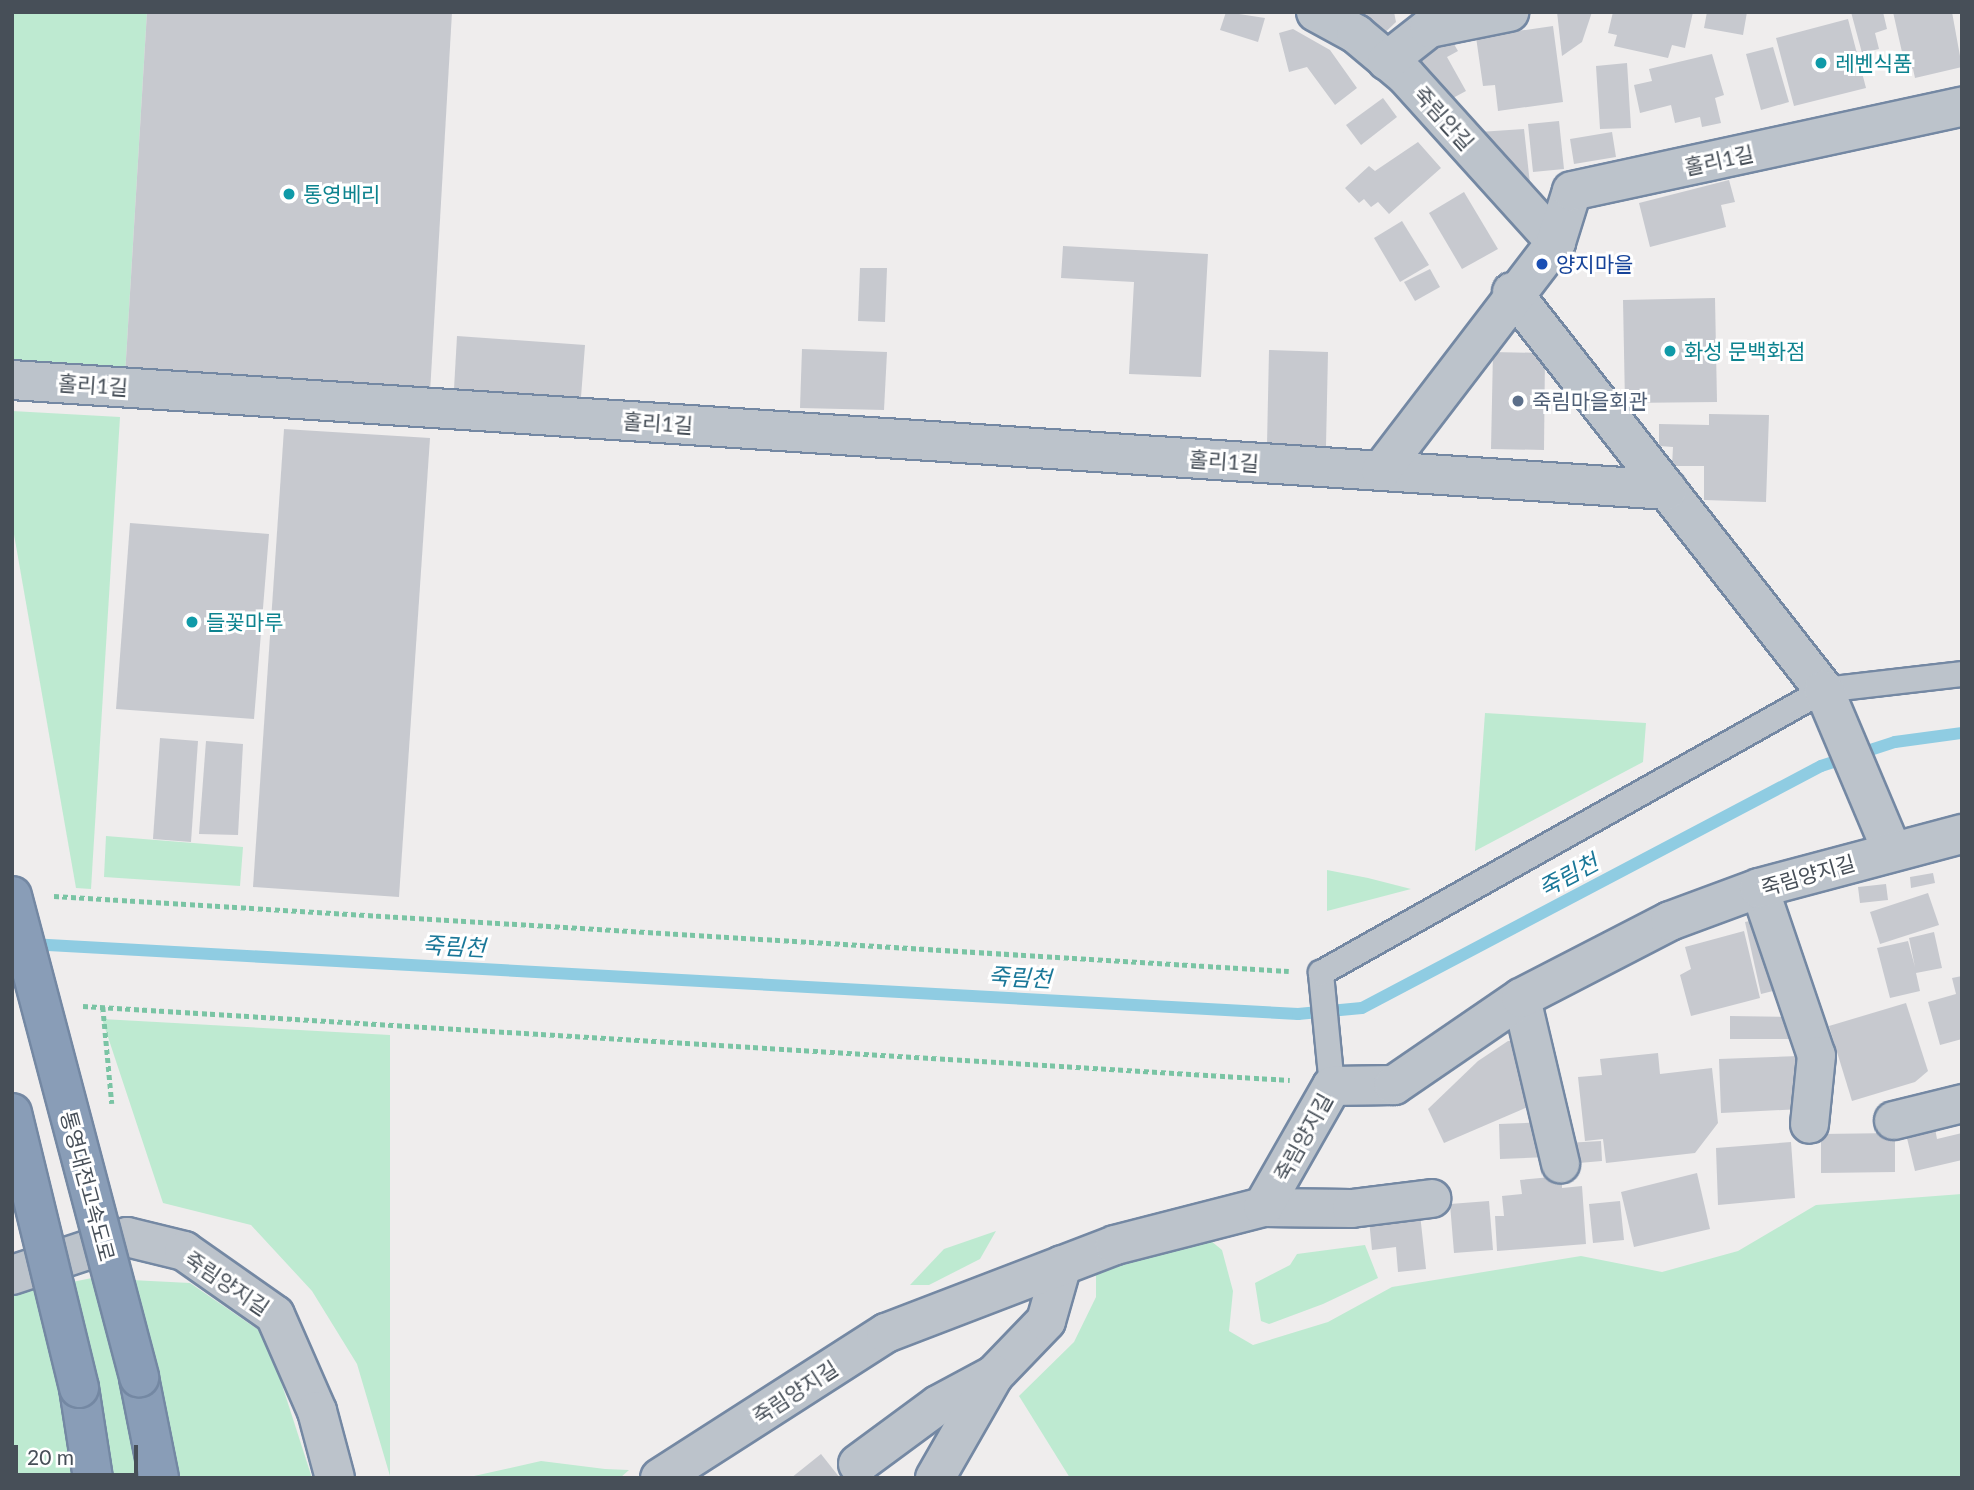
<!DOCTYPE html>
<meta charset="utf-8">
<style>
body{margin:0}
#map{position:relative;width:1974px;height:1490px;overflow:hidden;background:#efeded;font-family:Lato,"Noto Sans KR",sans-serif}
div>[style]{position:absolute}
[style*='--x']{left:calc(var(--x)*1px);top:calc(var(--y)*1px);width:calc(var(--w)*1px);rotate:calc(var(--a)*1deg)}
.green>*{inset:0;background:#beead1}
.stream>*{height:12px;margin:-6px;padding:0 6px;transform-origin:6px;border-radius:6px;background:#8fcce2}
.building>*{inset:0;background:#c7c9cf}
.path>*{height:4.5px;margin-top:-2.25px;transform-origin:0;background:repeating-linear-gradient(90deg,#7ac4a4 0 5px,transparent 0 8.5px)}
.roads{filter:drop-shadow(2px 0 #7488a3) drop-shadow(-2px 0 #7488a3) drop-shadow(0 2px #7488a3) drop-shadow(0 -2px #7488a3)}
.service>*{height:24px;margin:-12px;padding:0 12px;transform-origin:12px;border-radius:12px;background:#bcc3cb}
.pedestrian>*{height:37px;margin:-18.5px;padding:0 18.5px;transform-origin:18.5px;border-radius:18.5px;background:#bcc3cb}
.minor>*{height:38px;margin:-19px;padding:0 19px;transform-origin:19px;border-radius:19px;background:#bcc3cb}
.motorway>*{height:38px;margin:-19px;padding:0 19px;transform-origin:19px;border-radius:19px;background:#899db7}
.bridges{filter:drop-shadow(2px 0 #7488a3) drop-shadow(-2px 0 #7488a3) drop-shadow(0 2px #7488a3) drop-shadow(0 -2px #7488a3)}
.motorway-bridge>*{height:38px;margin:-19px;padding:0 19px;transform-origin:19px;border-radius:19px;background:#899db7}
.dots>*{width:19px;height:19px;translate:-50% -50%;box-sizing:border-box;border:4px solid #fff;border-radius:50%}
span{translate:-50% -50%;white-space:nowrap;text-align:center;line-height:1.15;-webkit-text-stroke:6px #fff;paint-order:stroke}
.culture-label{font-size:21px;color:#0d838f}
.left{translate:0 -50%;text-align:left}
.street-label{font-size:21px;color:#474f58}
.transit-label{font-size:21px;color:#164399}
.service-label{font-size:21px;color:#4e5e75}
.water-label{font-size:23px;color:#197798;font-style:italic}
.frame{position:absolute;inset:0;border:14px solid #474f58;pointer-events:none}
.scale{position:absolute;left:14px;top:1445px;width:124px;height:32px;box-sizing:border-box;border:4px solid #474f58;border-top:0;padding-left:9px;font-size:21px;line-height:24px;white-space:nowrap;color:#474f58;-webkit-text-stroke:5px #fff;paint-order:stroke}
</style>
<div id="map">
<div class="green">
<div style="clip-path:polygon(12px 12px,147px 12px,125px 376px,12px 368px)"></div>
<div style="clip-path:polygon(12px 411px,120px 417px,91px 889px,76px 888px,12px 523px)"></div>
<div style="clip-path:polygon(1485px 713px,1646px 723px,1643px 762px,1475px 851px)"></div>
<div style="clip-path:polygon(106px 836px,243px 847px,240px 886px,104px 877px)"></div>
<div style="clip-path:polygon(1327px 870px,1368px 878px,1411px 889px,1327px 911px)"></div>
<div style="clip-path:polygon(102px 1019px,390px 1035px,390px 1476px,357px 1364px,312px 1291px,251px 1225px,163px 1203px)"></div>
<div style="clip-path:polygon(1962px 1194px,1962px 1478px,1070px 1478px,1019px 1396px,1074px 1342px,1096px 1297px,1096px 1271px,1205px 1236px,1222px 1250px,1233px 1291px,1229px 1331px,1253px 1345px,1328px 1322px,1392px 1287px,1581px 1256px,1662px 1272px,1738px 1251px,1816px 1205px)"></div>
<div style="clip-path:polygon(996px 1231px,980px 1259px,929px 1285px,910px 1285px,944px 1249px)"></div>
<div style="clip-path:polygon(1365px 1245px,1378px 1278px,1323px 1304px,1269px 1324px,1261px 1321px,1255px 1283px,1290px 1265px,1297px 1254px)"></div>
<div style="clip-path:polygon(92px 1278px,190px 1283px,266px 1335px,312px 1478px,12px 1478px,12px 1294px)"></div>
<div style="clip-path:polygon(541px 1461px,605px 1469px,629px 1470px,620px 1478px,465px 1478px)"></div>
</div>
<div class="stream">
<div style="--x:30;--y:944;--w:1270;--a:3.16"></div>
<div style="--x:1298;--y:1014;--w:64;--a:-5.4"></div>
<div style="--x:1362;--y:1008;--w:519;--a:-27.8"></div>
<div style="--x:1821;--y:766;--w:78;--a:-18"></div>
<div style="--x:1895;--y:742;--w:68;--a:-7.7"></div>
</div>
<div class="building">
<div style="clip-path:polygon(147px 12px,452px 12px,430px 393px,125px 376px)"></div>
<div style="clip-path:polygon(1226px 12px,1265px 18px,1258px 42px,1220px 30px)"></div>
<div style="clip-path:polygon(1323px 12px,1394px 12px,1396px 22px,1374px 43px)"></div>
<div style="clip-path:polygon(1557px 12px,1592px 12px,1582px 42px,1562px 56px)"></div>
<div style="clip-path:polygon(1613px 12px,1693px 12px,1685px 48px,1672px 45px,1668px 58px,1614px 46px,1617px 35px,1608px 33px)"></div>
<div style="clip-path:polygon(1707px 12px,1747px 12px,1743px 35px,1704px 28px)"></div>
<div style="clip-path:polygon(1851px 12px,1883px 12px,1887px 29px,1875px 33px,1879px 49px,1862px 53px)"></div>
<div style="clip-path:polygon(1893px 12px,1952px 12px,1962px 67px,1915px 78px,1913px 69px,1906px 70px)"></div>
<div style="clip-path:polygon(1848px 19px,1866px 88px,1794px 106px,1776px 38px)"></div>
<div style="clip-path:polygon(1553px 26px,1563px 102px,1498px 111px,1495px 85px,1483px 86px,1476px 37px)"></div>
<div style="clip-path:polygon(1293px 29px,1330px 50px,1357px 88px,1335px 105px,1307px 67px,1289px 72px,1279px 33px)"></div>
<div style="clip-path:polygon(1451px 39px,1458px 51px,1447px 57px,1466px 91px,1438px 106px,1413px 59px)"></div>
<div style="clip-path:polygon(1773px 47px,1789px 102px,1761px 110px,1746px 54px)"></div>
<div style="clip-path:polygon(1712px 54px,1724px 95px,1715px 98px,1721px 123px,1702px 127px,1700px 117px,1675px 123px,1671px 105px,1640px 113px,1634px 85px,1652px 81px,1649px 69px)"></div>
<div style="clip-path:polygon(1627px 63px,1631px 128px,1600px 129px,1596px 66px)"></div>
<div style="clip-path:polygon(1383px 98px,1397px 117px,1361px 145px,1346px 125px)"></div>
<div style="clip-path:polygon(1559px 121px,1564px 169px,1533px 172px,1528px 124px)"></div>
<div style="clip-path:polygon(1524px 129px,1530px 184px,1510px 188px,1479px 132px)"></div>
<div style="clip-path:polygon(1612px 132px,1616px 157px,1574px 164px,1570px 139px)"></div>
<div style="clip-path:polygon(1418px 142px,1441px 168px,1389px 214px,1378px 202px,1371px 207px,1364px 199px,1359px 203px,1345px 188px,1369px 166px,1375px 171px)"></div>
<div style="clip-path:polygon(1729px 180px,1735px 202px,1721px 205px,1726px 227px,1650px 247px,1639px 203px)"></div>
<div style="clip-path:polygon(1464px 192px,1498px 249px,1462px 269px,1429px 213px)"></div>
<div style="clip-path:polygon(1402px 221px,1429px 265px,1400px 282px,1374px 238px)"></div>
<div style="clip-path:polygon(1063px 246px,1208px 254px,1201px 377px,1129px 374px,1134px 282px,1061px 278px)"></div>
<div style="clip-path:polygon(860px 268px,887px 268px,885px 322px,858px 321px)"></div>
<div style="clip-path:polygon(1430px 269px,1440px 287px,1415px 301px,1404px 282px)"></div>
<div style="clip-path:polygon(1715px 298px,1717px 402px,1625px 403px,1623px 300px)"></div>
<div style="clip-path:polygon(457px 336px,585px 345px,581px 397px,454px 389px)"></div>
<div style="clip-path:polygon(802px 349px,887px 352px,884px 410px,800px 408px)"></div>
<div style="clip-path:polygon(1269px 350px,1328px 352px,1326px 446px,1267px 445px)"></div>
<div style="clip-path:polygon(1493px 352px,1545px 353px,1544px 450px,1491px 449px)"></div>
<div style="clip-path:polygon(1709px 414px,1769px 415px,1766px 502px,1704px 500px,1704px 466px,1672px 466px,1673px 447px,1659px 446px,1659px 424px,1709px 425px)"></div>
<div style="clip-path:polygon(284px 429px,430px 438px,399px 897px,253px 887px)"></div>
<div style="clip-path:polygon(130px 523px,269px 534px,254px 719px,116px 709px)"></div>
<div style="clip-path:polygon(160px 738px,198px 741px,191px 842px,153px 839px)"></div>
<div style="clip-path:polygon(206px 741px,243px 744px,238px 835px,199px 834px)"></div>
<div style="clip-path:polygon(1933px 873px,1935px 883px,1911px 888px,1910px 877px)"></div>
<div style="clip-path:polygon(1886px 884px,1888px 900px,1860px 903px,1858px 887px)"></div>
<div style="clip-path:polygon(1928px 893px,1939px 925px,1880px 944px,1870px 912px)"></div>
<div style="clip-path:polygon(1765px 918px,1781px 989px,1761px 994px,1745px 922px)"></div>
<div style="clip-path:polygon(1744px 931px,1760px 998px,1691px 1016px,1680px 975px,1691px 969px,1685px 947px)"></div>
<div style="clip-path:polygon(1934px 932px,1942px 968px,1916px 973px,1920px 991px,1890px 998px,1877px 948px,1908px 941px,1915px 967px,1909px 938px)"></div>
<div style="clip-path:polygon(1962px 976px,1962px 1039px,1940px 1045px,1928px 1002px,1956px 994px,1952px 978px)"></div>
<div style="clip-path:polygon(1906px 1003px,1928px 1071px,1915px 1082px,1852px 1101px,1829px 1026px)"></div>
<div style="clip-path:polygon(1730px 1016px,1798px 1017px,1798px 1039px,1730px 1039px)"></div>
<div style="clip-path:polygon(1522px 1040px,1535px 1104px,1444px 1143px,1428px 1109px,1478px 1061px,1508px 1041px)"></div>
<div style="clip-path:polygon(1658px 1053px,1660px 1074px,1712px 1068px,1718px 1123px,1695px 1153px,1606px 1163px,1603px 1139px,1585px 1141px,1578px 1077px,1602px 1075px,1600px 1059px)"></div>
<div style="clip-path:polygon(1799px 1056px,1801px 1109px,1721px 1113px,1719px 1059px)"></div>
<div style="clip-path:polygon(1547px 1122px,1548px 1157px,1500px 1159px,1499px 1124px)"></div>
<div style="clip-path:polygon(1934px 1123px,1937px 1139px,1962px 1133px,1962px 1160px,1915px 1171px,1905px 1130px)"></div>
<div style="clip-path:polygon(1895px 1133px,1895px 1172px,1821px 1173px,1821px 1134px)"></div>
<div style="clip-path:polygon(1601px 1141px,1602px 1161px,1567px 1164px,1566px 1143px)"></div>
<div style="clip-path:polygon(1791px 1142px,1795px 1198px,1718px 1205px,1716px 1148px)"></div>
<div style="clip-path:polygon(1697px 1173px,1710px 1229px,1634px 1247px,1621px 1192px)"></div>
<div style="clip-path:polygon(1562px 1176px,1562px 1188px,1582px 1186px,1586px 1244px,1497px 1251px,1495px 1216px,1504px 1216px,1502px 1196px,1522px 1194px,1520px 1180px)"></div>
<div style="clip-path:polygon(1489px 1201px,1493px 1250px,1454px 1253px,1450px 1204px)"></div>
<div style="clip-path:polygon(1620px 1201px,1624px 1240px,1593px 1243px,1589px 1204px)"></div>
<div style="clip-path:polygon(1420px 1214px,1426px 1269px,1398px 1272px,1396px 1247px,1372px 1250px,1369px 1220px)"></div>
<div style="clip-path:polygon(821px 1454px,840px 1478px,791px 1478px)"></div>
</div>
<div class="path">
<div style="--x:54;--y:896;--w:1237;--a:3.48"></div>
<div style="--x:83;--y:1006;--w:1209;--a:3.51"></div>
<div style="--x:103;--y:1007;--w:97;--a:84.7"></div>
</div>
<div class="roads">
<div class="service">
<div style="--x:1332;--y:1086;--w:114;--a:-95.6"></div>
<div style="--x:1321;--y:973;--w:577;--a:-29.36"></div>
<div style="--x:1824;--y:690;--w:139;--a:-6.6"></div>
</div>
<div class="pedestrian">
<div style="--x:1759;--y:888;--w:176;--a:71.2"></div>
<div style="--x:1816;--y:1055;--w:69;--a:95.8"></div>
<div style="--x:1521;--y:998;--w:170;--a:76.7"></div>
<div style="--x:1893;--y:1120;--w:71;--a:-13.8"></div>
<div style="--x:1263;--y:1207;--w:88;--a:0.7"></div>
<div style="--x:1351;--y:1208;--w:81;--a:-7.1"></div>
</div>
<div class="minor">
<div style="--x:1316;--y:12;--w:46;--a:28.8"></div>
<div style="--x:1356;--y:34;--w:65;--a:40"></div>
<div style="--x:1406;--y:76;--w:224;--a:47.9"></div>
<div style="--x:1387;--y:61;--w:53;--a:-38.2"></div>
<div style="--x:1429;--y:28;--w:82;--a:-11.3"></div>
<div style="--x:1512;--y:292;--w:506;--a:51.91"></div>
<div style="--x:1824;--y:690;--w:175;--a:67.1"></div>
<div style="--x:12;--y:380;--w:1659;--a:3.8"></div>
<div style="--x:1381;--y:471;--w:288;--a:-52.6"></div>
<div style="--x:1556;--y:242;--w:53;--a:-72.6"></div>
<div style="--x:1572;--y:191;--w:399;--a:-12.2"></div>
<div style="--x:12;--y:1275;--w:121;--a:-18.3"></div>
<div style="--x:127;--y:1237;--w:59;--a:13.8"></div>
<div style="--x:184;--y:1251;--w:111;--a:35.1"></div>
<div style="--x:275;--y:1315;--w:105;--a:66.4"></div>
<div style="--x:317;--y:1411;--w:69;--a:75"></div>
<div style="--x:858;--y:1464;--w:99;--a:-36.4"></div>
<div style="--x:938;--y:1405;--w:64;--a:-28.2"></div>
<div style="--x:994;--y:1375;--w:75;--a:-46.1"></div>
<div style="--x:1046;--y:1321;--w:58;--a:-74.1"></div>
<div style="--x:660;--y:1478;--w:269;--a:-32.7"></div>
<div style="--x:886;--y:1333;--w:245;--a:-21"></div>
<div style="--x:1115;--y:1245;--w:153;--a:-14.4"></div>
<div style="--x:1263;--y:1207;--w:139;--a:-60.3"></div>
<div style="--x:1332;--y:1086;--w:62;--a:-0.9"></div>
<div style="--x:1394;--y:1085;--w:154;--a:-34.4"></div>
<div style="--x:1521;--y:998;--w:168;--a:-27.3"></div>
<div style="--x:1670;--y:921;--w:95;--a:-20.3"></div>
<div style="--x:1759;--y:888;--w:210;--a:-14.9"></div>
<div style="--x:935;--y:1478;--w:119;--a:-60.2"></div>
</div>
<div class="motorway">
<div style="--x:139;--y:1378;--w:102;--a:78.7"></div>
<div style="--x:79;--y:1388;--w:91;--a:81.2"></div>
</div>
</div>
<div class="bridges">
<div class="motorway-bridge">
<div style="--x:12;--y:896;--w:498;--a:75.2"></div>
<div style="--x:12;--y:1113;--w:283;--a:76.3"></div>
</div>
</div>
<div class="dots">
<div style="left:1821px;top:63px;background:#0f9aa8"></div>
<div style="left:289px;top:194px;background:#0f9aa8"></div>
<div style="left:1542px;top:264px;background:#1a4fb4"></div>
<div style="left:1670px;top:351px;background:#0f9aa8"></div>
<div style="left:1518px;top:401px;background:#5c6f8a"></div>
<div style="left:192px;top:622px;background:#0f9aa8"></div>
</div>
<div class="culture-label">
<span class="left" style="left:1835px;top:63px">레벤식품</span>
<span class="left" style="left:303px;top:194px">통영베리</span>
<span class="left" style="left:1684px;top:351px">화성 문백화점</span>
<span class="left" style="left:206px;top:622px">들꽃마루</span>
</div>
<div class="street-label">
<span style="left:1444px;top:118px;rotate:48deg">죽림안길</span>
<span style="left:1719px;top:160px;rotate:-12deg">홀리1길</span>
<span style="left:93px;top:385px;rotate:4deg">홀리1길</span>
<span style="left:658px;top:423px;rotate:4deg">홀리1길</span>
<span style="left:1224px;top:461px;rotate:4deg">홀리1길</span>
<span style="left:1808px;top:875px;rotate:-16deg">죽림양지길</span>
<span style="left:1303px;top:1137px;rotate:-61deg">죽림양지길</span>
<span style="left:88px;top:1186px;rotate:75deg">통영대전고속도로</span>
<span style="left:227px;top:1283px;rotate:34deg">죽림양지길</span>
<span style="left:795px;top:1392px;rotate:-33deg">죽림양지길</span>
</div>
<div class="transit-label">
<span class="left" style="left:1556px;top:264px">양지마을</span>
</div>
<div class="service-label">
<span class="left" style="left:1532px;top:401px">죽림마을회관</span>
</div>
<div class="water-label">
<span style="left:1568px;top:875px;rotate:-28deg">죽림천</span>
<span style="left:454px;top:946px;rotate:3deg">죽림천</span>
<span style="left:1020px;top:977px;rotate:3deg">죽림천</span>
</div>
<div class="frame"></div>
<div class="scale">20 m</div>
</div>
